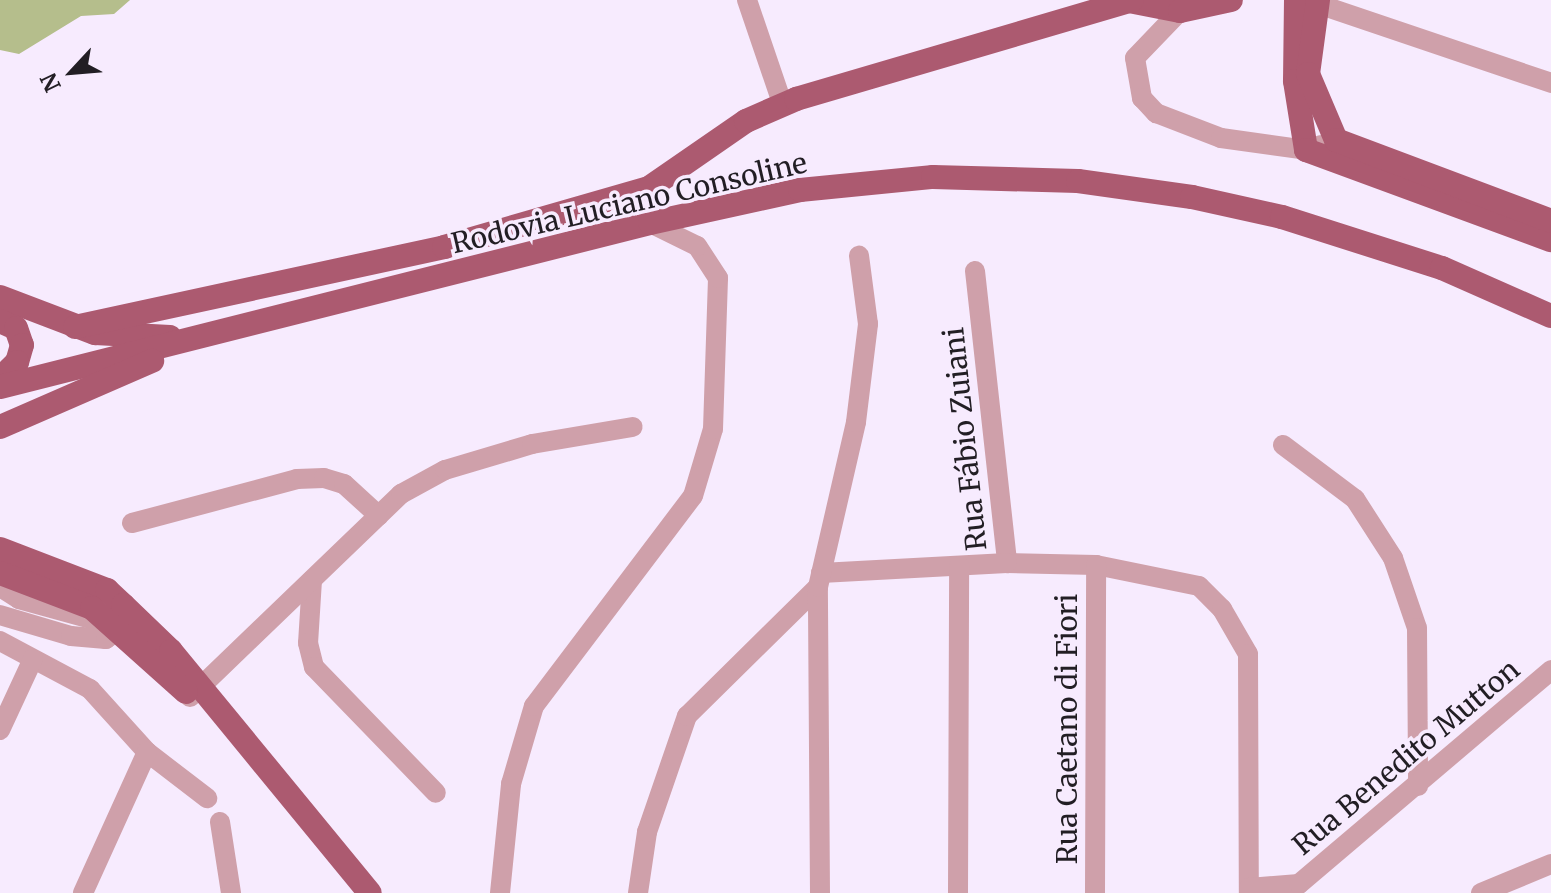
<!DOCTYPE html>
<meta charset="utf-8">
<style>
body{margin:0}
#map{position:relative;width:1551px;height:893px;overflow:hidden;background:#f7ebfe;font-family:Merriweather,serif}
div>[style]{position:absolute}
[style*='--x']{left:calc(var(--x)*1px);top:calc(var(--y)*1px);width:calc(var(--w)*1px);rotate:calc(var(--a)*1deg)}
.forest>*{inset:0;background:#b5be8c}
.minor>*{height:20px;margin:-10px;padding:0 10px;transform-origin:10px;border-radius:10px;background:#cfa0aa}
.major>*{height:24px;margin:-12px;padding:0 12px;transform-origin:12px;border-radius:12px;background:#ac5a70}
span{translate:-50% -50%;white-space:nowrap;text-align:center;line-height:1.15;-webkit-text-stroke:7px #f7ebfe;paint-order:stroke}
.street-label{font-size:28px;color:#221e24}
.north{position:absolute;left:32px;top:32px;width:80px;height:80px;-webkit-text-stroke:6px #f7ebfe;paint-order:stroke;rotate:244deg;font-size:22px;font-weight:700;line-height:32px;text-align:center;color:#221e24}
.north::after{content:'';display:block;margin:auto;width:28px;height:36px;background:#221e24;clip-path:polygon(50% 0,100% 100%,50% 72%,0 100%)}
</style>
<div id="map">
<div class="forest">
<div style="clip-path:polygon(0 0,130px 0,114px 14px,81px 16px,19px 54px,0 50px)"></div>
</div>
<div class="minor">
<div style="--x:747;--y:0;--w:112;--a:71.2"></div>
<div style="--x:1318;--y:4;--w:246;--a:18.7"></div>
<div style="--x:1180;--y:11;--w:65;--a:133.8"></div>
<div style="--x:1135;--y:58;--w:41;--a:80.1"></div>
<div style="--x:1142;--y:98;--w:21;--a:47"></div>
<div style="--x:1156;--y:113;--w:70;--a:21"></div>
<div style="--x:1221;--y:138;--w:86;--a:8"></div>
<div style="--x:1306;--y:150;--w:16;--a:-18"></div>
<div style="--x:975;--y:271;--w:294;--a:83.7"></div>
<div style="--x:1007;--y:563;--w:89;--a:1.3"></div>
<div style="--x:1096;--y:565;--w:105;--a:11.5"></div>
<div style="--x:1199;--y:586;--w:33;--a:45"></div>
<div style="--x:1222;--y:609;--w:52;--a:60"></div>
<div style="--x:1248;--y:654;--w:239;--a:89.8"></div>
<div style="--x:1283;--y:445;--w:90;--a:36.9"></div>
<div style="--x:1355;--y:499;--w:70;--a:57.2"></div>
<div style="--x:1393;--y:558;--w:74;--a:71.1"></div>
<div style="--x:1417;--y:628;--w:158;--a:89.6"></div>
<div style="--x:132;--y:523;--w:171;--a:-14.9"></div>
<div style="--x:297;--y:479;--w:27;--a:-2"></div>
<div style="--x:324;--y:478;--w:21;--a:17"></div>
<div style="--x:344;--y:484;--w:47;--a:42.4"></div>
<div style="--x:821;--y:573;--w:186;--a:-3.1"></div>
<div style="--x:312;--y:580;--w:63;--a:93.6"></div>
<div style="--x:308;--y:643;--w:25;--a:76"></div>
<div style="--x:314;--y:667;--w:175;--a:45.9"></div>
<div style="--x:0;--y:587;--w:22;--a:32"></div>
<div style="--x:19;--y:599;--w:98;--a:15.5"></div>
<div style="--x:0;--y:615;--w:74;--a:16.5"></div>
<div style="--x:71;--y:636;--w:35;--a:5"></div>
<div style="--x:106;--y:639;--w:17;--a:-36"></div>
<div style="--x:0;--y:641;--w:102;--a:28.1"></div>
<div style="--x:90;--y:689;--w:85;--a:47.9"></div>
<div style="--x:147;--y:752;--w:76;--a:37.5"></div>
<div style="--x:190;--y:697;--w:293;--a:-43.9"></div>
<div style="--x:401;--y:494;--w:50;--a:-28.6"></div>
<div style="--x:445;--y:470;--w:91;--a:-16.6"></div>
<div style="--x:532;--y:444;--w:102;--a:-9.6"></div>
<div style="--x:0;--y:730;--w:78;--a:-65.1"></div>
<div style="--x:220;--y:822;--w:72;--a:81.2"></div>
<div style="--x:1249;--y:888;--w:50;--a:-4.6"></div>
<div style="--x:1299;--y:884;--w:331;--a:-40.3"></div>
<div style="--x:83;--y:893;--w:155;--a:-65.6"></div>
<div style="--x:500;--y:893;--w:110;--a:-84.2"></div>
<div style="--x:511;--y:784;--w:81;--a:-73.6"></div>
<div style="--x:534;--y:706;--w:263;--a:-52.9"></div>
<div style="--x:693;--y:496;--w:70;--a:-73.4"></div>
<div style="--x:713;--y:429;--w:151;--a:-88.1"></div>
<div style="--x:718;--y:278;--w:38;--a:-123"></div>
<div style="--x:697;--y:246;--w:52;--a:-153.9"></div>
<div style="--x:638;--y:893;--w:62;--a:-81.6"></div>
<div style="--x:647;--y:832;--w:123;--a:-71"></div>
<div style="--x:687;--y:716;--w:184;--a:-44.6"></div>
<div style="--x:820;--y:893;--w:306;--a:-90.4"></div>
<div style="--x:818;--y:587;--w:169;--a:-77"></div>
<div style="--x:856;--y:422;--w:99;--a:-83"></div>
<div style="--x:868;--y:324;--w:69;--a:-97.5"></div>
<div style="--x:958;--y:893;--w:327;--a:-89.8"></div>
<div style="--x:1095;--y:893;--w:328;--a:-89.8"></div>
<div style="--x:1481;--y:893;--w:76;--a:-22.5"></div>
</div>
<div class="major">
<div style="--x:1296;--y:0;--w:81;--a:90.7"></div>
<div style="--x:1295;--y:81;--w:70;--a:80.9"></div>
<div style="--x:1306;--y:150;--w:261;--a:20.2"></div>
<div style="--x:1318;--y:0;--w:75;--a:97.7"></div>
<div style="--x:1308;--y:74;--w:72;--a:67"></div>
<div style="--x:1336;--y:140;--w:230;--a:20.6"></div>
<div style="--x:1129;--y:1;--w:52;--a:11.1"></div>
<div style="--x:1180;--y:11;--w:52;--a:-12.2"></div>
<div style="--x:0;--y:297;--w:102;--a:20.8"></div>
<div style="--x:95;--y:333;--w:75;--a:3.1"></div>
<div style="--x:0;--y:321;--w:17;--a:24"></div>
<div style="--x:16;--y:328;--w:18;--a:71"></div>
<div style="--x:22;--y:345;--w:18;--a:106"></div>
<div style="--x:17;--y:362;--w:24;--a:135"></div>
<div style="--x:75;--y:327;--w:378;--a:-12.2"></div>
<div style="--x:444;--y:247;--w:213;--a:-16.1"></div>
<div style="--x:649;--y:188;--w:118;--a:-34.6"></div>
<div style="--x:746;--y:121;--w:55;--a:-23.7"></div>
<div style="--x:796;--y:99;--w:350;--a:-16.4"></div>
<div style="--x:0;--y:387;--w:670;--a:-14.16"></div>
<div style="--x:650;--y:223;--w:154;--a:-12.4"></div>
<div style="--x:800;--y:190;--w:134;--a:-5.6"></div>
<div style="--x:933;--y:177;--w:145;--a:1.6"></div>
<div style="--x:1078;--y:181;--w:115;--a:8"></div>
<div style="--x:1192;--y:197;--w:92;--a:12.5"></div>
<div style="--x:1282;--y:217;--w:168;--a:17.7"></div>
<div style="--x:1442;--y:268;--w:119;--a:23.8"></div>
<div style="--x:0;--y:427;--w:166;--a:-23.5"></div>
<div style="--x:0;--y:549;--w:115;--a:21"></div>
<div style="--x:107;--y:590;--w:22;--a:43"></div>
<div style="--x:123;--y:605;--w:66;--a:43.8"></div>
<div style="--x:171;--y:651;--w:313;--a:50.6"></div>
<div style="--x:0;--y:573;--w:98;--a:20.8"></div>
<div style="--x:92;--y:608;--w:126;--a:41.8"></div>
</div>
<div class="street-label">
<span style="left:629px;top:203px;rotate:-13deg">Rodovia Luciano Consoline</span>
<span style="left:965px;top:439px;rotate:-96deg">Rua Fábio Zuiani</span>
<span style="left:1067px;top:729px;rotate:-90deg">Rua Caetano di Fiori</span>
<span style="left:1406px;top:757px;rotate:-40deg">Rua Benedito Mutton</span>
</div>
<div class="north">N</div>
</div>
